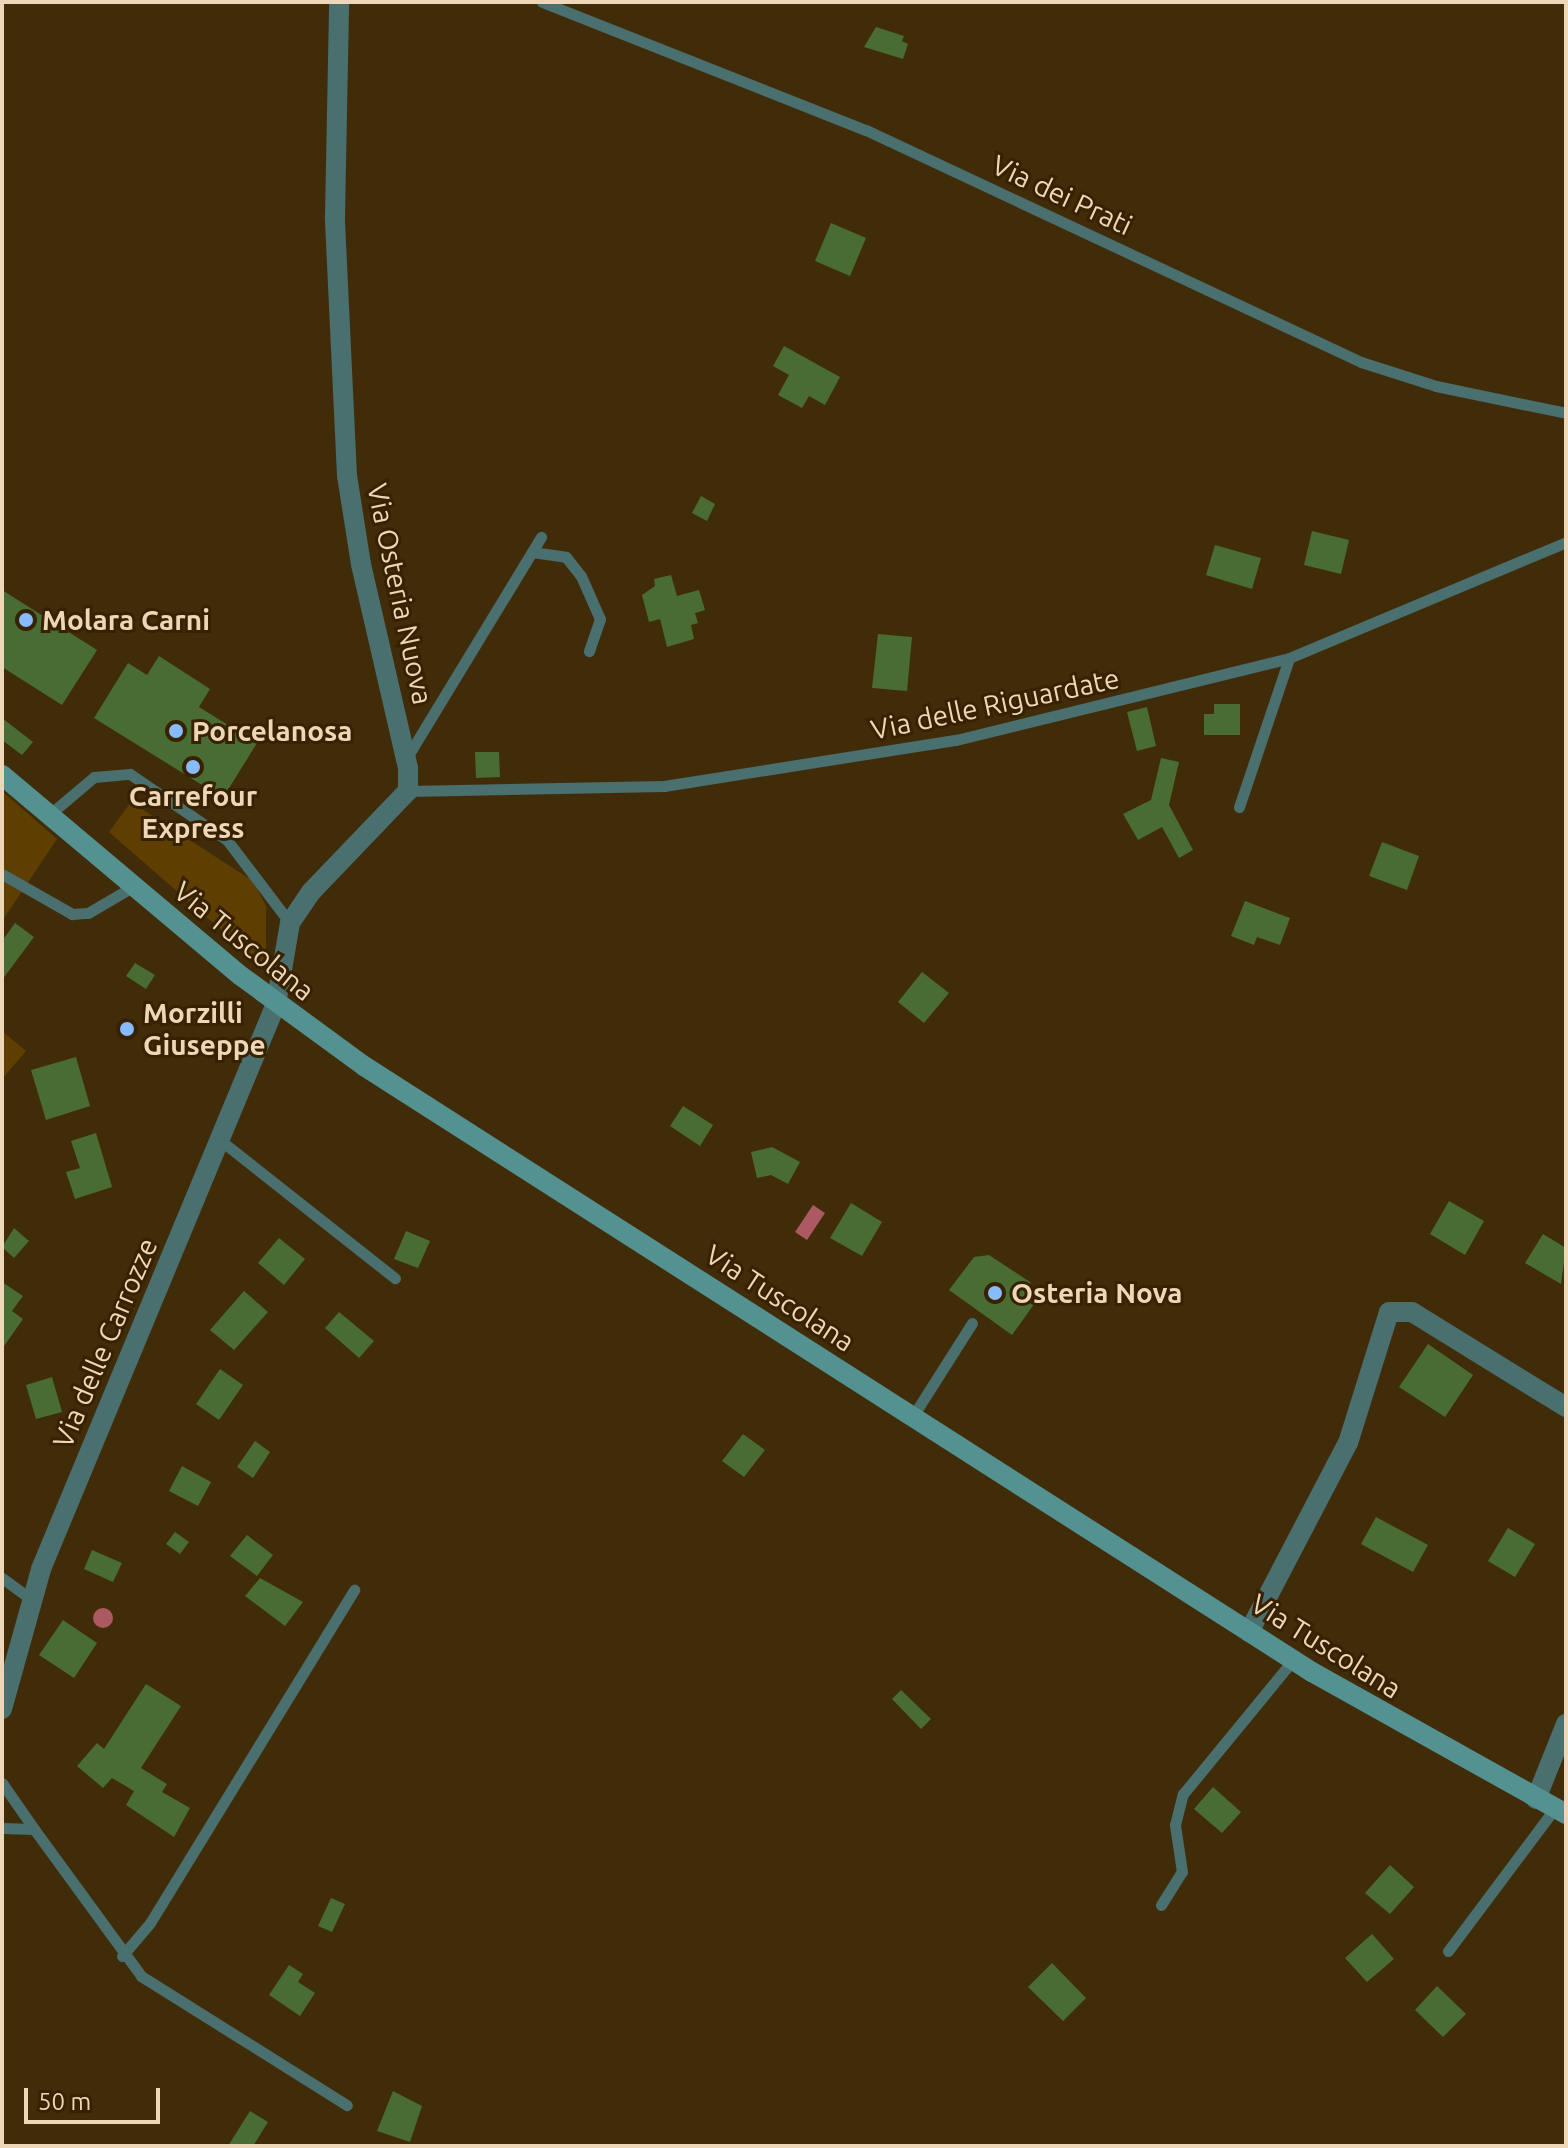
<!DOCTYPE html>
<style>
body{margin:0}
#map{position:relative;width:1568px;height:2148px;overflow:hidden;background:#412c0a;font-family:Ubuntu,sans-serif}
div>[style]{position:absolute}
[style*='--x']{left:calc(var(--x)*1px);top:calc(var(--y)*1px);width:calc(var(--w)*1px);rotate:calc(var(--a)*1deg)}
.green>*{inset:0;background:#5f3e01}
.water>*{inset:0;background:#ac5962}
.round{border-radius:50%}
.building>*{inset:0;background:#486c32}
.lane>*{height:11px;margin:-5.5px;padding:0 5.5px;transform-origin:5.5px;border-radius:5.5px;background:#496f6e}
.street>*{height:20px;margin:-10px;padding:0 10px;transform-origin:10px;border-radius:10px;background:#496f6e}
.secondary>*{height:20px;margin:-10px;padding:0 10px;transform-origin:10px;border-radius:10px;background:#539291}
.dots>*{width:22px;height:22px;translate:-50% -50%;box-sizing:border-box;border:4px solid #372200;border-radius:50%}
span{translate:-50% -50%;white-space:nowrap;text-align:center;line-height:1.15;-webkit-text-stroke:6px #372200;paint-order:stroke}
.street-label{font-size:28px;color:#eed7b9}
.poi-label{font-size:28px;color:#eed7b9;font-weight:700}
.left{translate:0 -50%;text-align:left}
.frame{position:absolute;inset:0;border:4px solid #eed7b9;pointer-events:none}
.scale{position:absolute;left:24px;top:2088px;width:136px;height:36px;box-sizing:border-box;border:4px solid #eed7b9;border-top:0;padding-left:10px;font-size:24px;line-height:28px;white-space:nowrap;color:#eed7b9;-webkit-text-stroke:6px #372200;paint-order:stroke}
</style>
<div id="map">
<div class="green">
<div style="clip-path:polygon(2px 791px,57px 839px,2px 921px)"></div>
<div style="clip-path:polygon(131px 802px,253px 881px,266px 906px,266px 969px,109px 832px)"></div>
<div style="clip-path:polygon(2px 1031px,26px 1051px,2px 1079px)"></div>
</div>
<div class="water">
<div style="clip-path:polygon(813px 1205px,825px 1213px,807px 1240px,795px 1232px)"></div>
<div class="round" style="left:93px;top:1608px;width:20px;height:20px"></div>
</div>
<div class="building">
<div style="clip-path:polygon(876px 27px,904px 36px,902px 41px,908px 44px,903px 59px,864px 47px)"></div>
<div style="clip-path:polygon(831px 223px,866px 238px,850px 276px,815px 261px)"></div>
<div style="clip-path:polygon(784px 346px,840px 377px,825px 405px,809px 396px,802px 408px,778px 395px,789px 375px,773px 366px)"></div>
<div style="clip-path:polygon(701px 496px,715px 504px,707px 521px,692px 513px)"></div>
<div style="clip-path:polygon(1312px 531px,1349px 540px,1341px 574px,1304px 565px)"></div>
<div style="clip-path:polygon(1215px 545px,1261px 558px,1252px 589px,1206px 575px)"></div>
<div style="clip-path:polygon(671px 575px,677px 596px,699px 590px,705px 610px,695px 613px,698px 623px,691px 625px,694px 639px,667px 647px,660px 619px,649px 622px,642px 595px,655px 586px,654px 579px)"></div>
<div style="clip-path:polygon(2px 590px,97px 650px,62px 705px,2px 667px)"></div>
<div style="clip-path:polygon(878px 634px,912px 637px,907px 691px,872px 688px)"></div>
<div style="clip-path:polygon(159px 656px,210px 689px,199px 707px,257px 743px,223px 798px,94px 718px,128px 663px,147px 675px)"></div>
<div style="clip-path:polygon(1214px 704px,1240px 704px,1240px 735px,1204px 735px,1204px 714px,1214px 714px)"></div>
<div style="clip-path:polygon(1147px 707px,1156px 746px,1137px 751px,1127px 712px)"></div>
<div style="clip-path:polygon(2px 718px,33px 742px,22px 755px,2px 740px)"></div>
<div style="clip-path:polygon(475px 752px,499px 752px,500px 777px,476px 778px)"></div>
<div style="clip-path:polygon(1161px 758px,1179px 762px,1169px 805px,1193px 850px,1179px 858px,1162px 827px,1138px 840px,1123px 814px,1151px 800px)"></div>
<div style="clip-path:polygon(1382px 842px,1419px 856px,1407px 890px,1369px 876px)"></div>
<div style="clip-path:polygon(1245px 901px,1290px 918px,1280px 945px,1257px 937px,1254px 945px,1231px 936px)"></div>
<div style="clip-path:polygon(15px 923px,34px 937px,2px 980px,2px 941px)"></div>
<div style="clip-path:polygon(135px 963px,155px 975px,146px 989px,126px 976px)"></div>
<div style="clip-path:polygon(922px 972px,949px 993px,924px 1023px,898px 1002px)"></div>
<div style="clip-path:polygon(76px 1057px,90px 1106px,46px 1120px,31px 1070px)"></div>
<div style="clip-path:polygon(683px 1106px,713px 1125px,700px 1146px,670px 1126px)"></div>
<div style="clip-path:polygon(96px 1133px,112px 1187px,75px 1199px,66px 1172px,80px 1168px,71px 1141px)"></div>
<div style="clip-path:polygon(772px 1147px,800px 1162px,788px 1184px,771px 1175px,757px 1178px,751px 1152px)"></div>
<div style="clip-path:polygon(1449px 1201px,1484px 1221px,1465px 1255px,1430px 1234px)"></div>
<div style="clip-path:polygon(851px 1203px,882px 1222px,862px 1256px,830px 1238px)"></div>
<div style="clip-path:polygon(14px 1228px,29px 1241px,14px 1258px,2px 1247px)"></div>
<div style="clip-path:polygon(406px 1231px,430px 1241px,418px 1268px,394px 1259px)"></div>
<div style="clip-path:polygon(1543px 1234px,1566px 1248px,1561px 1284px,1525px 1263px)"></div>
<div style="clip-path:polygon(279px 1238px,305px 1259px,284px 1285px,258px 1263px)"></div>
<div style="clip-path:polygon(989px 1255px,1030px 1282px,1037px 1300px,1012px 1335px,949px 1290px,974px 1257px)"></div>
<div style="clip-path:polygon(2px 1282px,23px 1296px,12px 1311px,23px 1319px,2px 1349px)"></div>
<div style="clip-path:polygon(244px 1291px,268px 1312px,234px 1350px,210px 1330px)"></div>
<div style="clip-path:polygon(339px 1312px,374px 1341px,359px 1358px,325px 1328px)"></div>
<div style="clip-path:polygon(1428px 1344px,1473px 1375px,1445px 1417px,1399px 1387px)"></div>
<div style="clip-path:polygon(220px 1369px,243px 1385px,219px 1420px,196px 1404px)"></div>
<div style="clip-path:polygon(52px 1377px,62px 1412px,36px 1419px,26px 1385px)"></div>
<div style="clip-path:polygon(743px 1434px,765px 1450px,744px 1477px,722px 1461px)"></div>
<div style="clip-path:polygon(255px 1441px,270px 1452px,253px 1478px,237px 1467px)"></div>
<div style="clip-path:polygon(182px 1466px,211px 1482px,198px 1506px,169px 1491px)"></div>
<div style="clip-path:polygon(1376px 1517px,1428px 1545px,1413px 1572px,1361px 1544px)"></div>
<div style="clip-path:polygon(1508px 1528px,1535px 1544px,1515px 1577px,1488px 1561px)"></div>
<div style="clip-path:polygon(175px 1532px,189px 1542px,180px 1554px,166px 1544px)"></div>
<div style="clip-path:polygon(247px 1535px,273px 1555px,257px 1576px,230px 1556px)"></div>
<div style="clip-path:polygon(92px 1550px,122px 1563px,113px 1582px,84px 1569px)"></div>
<div style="clip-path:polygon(260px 1578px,303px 1602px,285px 1626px,245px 1596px)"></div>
<div style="clip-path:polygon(63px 1620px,97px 1643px,74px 1678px,39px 1655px)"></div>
<div style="clip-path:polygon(146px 1684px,181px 1706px,141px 1768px,167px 1784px,162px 1792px,190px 1808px,174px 1837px,126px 1805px,134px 1791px,112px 1778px,103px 1788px,77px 1766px,97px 1743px,104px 1749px)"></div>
<div style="clip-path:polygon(901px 1690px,931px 1719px,921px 1729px,892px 1699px)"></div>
<div style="clip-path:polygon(1213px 1787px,1241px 1812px,1222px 1833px,1194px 1809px)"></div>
<div style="clip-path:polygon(1390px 1865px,1414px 1887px,1390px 1914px,1365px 1893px)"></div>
<div style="clip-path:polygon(331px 1898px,345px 1904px,332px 1932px,318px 1926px)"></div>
<div style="clip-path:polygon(1372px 1934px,1394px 1959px,1367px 1982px,1345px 1958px)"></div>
<div style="clip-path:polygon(1052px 1963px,1086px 1998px,1063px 2021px,1028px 1987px)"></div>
<div style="clip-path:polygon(289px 1965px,303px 1974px,298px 1982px,315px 1993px,300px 2016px,269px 1995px)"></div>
<div style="clip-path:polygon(1437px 1986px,1466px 2014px,1443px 2037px,1415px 2010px)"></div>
<div style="clip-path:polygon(393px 2091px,422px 2106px,410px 2142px,377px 2131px)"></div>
<div style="clip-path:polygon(250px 2111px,268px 2122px,253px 2146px,228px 2146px)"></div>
</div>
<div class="lane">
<div style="--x:542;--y:2;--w:348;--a:21.6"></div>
<div style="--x:866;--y:130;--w:547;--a:25.11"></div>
<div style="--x:1361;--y:362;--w:79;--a:17.7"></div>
<div style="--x:1436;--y:386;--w:133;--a:11.7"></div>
<div style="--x:532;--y:552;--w:34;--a:8"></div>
<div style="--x:566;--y:557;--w:24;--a:52"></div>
<div style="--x:581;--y:576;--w:47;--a:66.2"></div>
<div style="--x:600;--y:619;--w:34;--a:109"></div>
<div style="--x:406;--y:759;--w:260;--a:-58.7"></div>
<div style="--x:408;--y:791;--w:256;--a:-1.1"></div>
<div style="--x:664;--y:786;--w:296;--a:-9"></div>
<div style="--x:956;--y:740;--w:343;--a:-13.8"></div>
<div style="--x:1289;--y:658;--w:300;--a:-22.7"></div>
<div style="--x:1239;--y:807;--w:157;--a:-71.4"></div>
<div style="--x:49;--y:815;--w:59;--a:-40.2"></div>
<div style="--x:94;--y:777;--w:36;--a:-5"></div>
<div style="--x:130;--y:774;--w:117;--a:34.2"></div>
<div style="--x:227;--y:840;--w:104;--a:52.8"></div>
<div style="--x:2;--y:874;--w:81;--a:29.7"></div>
<div style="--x:72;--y:914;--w:16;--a:-4"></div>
<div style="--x:88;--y:913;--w:53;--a:-30.4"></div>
<div style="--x:220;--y:1140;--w:223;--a:38.3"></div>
<div style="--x:913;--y:1416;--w:110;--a:-57.6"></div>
<div style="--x:2;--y:1578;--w:34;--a:36"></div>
<div style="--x:2;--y:1783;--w:56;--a:55.2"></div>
<div style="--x:2;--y:1828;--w:32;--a:2"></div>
<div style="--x:34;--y:1829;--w:182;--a:53.9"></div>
<div style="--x:141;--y:1976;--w:243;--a:32.1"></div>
<div style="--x:1161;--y:1905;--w:39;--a:-58"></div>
<div style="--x:1182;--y:1872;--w:48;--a:-98.5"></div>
<div style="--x:1175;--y:1825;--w:32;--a:-76"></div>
<div style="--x:1183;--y:1794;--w:173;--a:-50.6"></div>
<div style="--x:1448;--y:1951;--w:179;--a:-53.2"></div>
<div style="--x:122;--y:1956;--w:43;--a:-49.7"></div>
<div style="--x:150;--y:1923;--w:391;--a:-58.5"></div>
</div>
<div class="street">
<div style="--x:1249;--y:1632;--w:213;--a:-62.4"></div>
<div style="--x:1348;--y:1443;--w:137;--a:-72.6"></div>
<div style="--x:1389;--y:1312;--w:23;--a:0"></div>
<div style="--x:1412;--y:1312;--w:181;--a:31.7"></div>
<div style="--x:2;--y:1709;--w:145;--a:-74.4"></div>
<div style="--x:41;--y:1569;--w:612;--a:-67.42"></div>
<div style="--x:276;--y:1004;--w:82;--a:-80.2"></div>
<div style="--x:290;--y:923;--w:37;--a:-56"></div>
<div style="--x:311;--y:892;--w:140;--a:-46.2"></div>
<div style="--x:408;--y:791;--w:23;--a:-90"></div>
<div style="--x:408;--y:768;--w:209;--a:-103"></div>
<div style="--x:361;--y:564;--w:89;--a:-99"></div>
<div style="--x:347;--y:476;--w:259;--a:-92.7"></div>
<div style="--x:335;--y:217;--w:215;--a:-88.9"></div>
<div style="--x:1536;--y:1799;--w:81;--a:-68.2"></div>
</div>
<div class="secondary">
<div style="--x:2;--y:775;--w:312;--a:40.1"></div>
<div style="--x:241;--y:976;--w:152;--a:36.2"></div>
<div style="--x:364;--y:1066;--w:1125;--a:32.59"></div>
<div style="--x:1312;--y:1672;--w:291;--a:29.2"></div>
</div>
<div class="dots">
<div style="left:26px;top:620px;background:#87bbfb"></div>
<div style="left:176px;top:731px;background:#87bbfb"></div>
<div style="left:193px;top:767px;background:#87bbfb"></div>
<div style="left:127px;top:1029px;background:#87bbfb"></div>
<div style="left:995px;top:1293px;background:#87bbfb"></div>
</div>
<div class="street-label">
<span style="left:1062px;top:195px;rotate:25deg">Via dei Prati</span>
<span style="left:400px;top:594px;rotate:78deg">Via Osteria Nuova</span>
<span style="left:995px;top:704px;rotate:-12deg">Via delle Riguardate</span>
<span style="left:244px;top:941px;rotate:39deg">Via Tuscolana</span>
<span style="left:780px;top:1298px;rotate:33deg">Via Tuscolana</span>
<span style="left:105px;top:1343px;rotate:-67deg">Via delle Carrozze</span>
<span style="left:1326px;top:1646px;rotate:32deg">Via Tuscolana</span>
</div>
<div class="poi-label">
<span class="left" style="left:42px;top:620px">Molara Carni</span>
<span class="left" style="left:192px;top:731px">Porcelanosa</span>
<span style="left:193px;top:812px">Carrefour<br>Express</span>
<span class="left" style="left:143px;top:1029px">Morzilli<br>Giuseppe</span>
<span class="left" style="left:1011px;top:1293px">Osteria Nova</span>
</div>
<div class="frame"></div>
<div class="scale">50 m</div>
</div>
